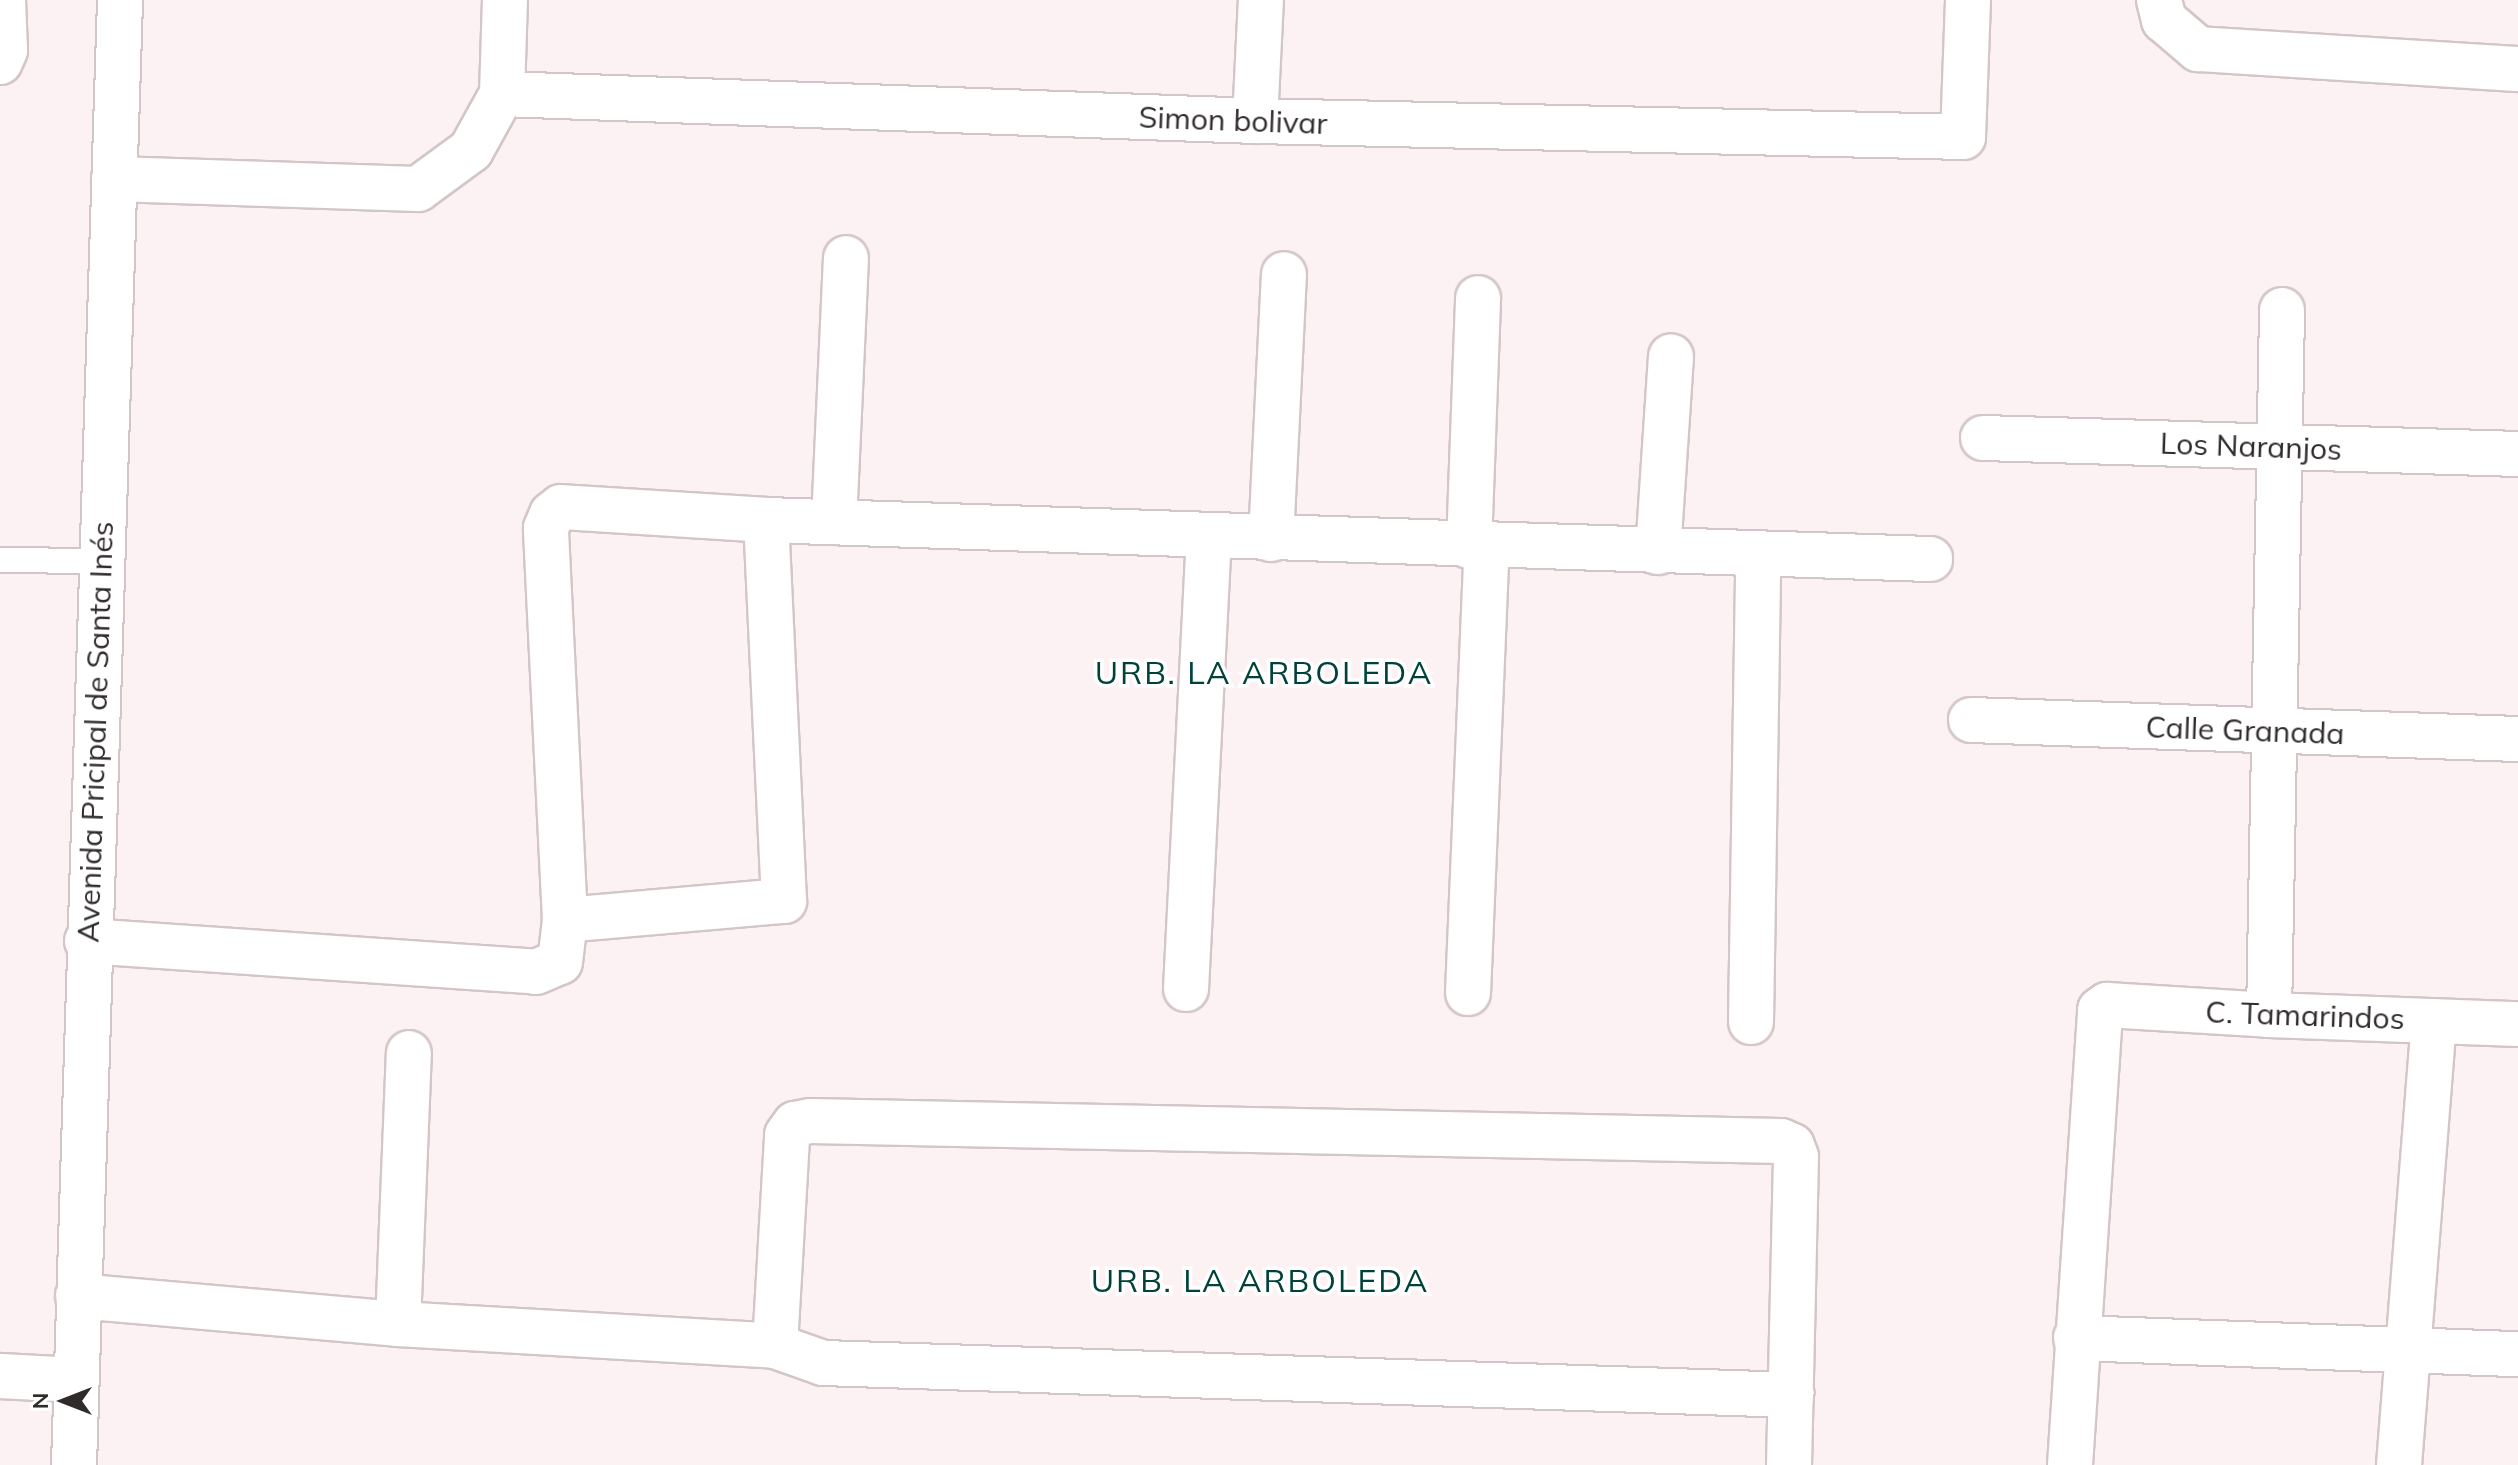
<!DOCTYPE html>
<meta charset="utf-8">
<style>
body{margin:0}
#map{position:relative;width:2518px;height:1465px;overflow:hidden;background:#fdf2f3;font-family:Mulish,sans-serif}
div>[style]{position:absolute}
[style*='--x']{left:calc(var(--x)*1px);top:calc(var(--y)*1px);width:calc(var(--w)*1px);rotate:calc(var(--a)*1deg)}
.roads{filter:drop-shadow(2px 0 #d4c6c7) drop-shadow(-2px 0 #d4c6c7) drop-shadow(0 2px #d4c6c7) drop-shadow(0 -2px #d4c6c7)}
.service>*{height:24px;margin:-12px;padding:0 12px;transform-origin:12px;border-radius:12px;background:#fff}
.minor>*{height:44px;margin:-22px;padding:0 22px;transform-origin:22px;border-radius:22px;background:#fff}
span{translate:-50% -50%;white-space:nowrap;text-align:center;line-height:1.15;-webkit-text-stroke:7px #fff;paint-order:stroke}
.street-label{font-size:30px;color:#302b2b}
.neighbourhood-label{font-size:32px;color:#00413a;letter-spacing:2px}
.north{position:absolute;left:24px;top:1361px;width:80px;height:80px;-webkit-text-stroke:6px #fff;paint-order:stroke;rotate:270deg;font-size:22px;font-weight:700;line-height:32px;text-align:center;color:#302b2b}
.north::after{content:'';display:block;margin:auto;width:28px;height:36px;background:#302b2b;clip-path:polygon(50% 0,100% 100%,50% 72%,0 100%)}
</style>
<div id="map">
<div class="roads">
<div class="service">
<div style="--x:0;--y:560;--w:100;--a:0.6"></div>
</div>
<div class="minor">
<div style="--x:2159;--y:0;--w:21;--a:76"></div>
<div style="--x:2164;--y:20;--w:45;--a:40.5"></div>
<div style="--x:2198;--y:49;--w:321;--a:3.6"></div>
<div style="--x:0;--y:62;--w:13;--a:-67"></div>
<div style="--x:5;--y:50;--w:50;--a:-92.3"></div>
<div style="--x:502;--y:94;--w:753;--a:2.05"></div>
<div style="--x:1255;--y:121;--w:708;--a:1.29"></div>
<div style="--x:1963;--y:137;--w:137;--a:-87.9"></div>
<div style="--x:1255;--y:121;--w:121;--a:-87.2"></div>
<div style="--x:114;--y:179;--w:304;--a:1.9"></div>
<div style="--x:418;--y:189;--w:66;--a:-36.3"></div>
<div style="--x:471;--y:150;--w:64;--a:-61"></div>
<div style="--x:502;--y:94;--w:94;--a:-88.2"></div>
<div style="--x:1983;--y:438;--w:535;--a:1.71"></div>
<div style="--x:834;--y:522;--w:264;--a:-87.4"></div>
<div style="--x:1271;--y:539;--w:265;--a:-87.2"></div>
<div style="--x:1469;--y:546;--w:248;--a:-87.9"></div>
<div style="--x:1658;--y:552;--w:196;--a:-86.2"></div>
<div style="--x:1971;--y:720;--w:547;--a:1.99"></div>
<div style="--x:565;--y:920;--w:220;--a:-5"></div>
<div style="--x:784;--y:901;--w:381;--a:-92.7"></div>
<div style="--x:87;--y:941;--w:450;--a:3.9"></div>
<div style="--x:536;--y:972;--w:26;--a:-23"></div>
<div style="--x:560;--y:962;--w:42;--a:-83.2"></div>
<div style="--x:565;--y:920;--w:392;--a:-92.8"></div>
<div style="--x:546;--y:528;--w:15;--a:-67"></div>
<div style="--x:552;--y:514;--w:11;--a:-38"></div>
<div style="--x:561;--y:507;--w:205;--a:3.6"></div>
<div style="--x:766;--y:520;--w:1165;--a:1.92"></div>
<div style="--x:1186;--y:989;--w:454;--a:-87.1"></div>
<div style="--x:1468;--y:993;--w:447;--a:-87.6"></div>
<div style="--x:2269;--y:1015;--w:705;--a:-88.94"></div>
<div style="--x:1751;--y:1022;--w:468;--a:-89.1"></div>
<div style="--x:78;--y:1296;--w:321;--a:5"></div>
<div style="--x:398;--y:1324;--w:378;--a:3.3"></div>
<div style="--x:775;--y:1346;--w:51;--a:19.5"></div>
<div style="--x:823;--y:1363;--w:969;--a:1.89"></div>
<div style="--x:398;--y:1324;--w:271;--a:-87.7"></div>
<div style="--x:2076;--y:1338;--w:442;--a:2.1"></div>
<div style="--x:775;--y:1346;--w:211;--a:-86.7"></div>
<div style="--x:787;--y:1135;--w:14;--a:-54"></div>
<div style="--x:795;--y:1124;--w:16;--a:-11"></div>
<div style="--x:811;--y:1121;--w:970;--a:1.18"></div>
<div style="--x:1781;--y:1141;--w:12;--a:24"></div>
<div style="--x:1792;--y:1146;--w:12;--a:70"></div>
<div style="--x:1796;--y:1157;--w:308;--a:91.3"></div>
<div style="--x:0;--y:1376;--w:76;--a:3"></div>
<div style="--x:74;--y:1465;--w:1466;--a:-88.2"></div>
<div style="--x:2070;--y:1465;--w:456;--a:-86.2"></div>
<div style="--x:2100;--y:1010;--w:9;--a:-36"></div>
<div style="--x:2107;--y:1005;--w:162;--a:3.5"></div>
<div style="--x:2269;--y:1015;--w:249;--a:2.1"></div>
<div style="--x:2399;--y:1465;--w:445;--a:-85.5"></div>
</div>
</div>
<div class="street-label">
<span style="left:1233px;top:120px;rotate:2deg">Simon bolivar</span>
<span style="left:2251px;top:446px;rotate:2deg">Los Naranjos</span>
<span style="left:2245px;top:730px;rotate:2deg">Calle Granada</span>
<span style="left:95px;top:732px;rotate:-88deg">Avenida Pricipal de Santa Inés</span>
<span style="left:2305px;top:1015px;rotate:2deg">C. Tamarindos</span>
</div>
<div class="neighbourhood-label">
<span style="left:1264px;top:672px">URB. LA ARBOLEDA</span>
<span style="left:1260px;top:1280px">URB. LA ARBOLEDA</span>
</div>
<div class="north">N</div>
</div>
